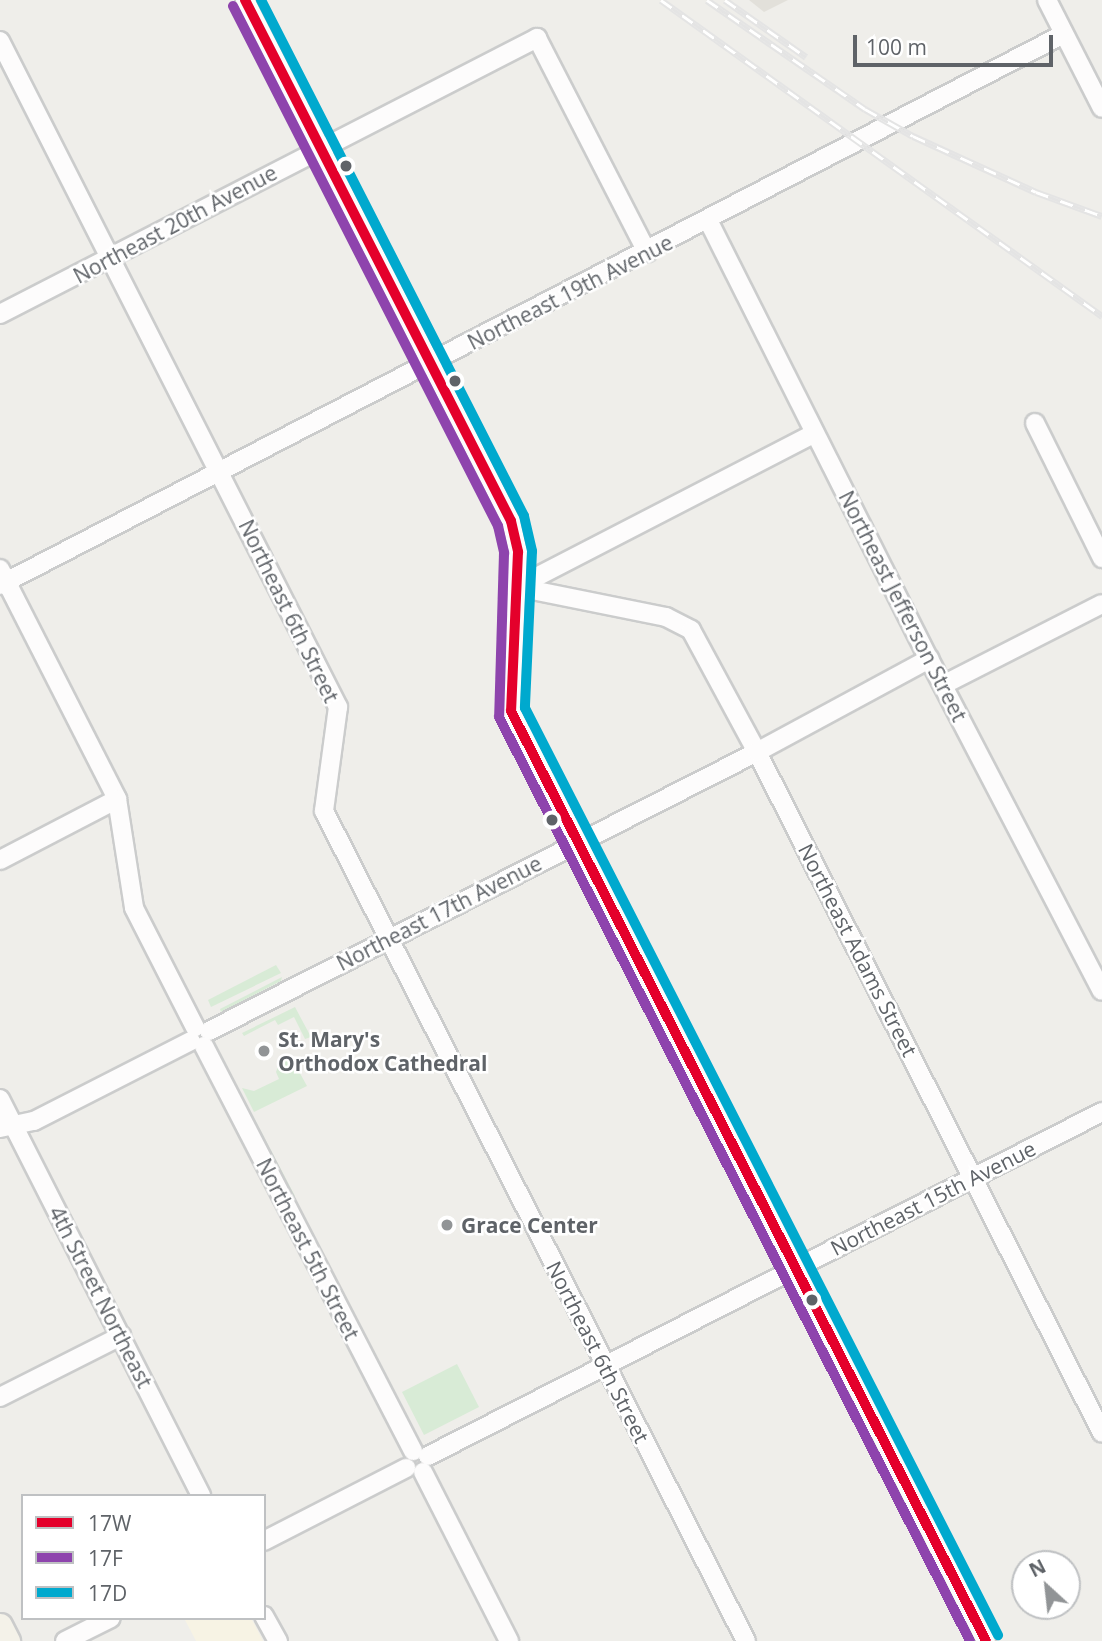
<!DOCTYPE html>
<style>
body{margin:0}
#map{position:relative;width:1102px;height:1641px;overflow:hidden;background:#efeeea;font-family:"Open Sans",sans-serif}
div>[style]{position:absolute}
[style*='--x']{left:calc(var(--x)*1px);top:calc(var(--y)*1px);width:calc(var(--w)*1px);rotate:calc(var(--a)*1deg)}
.commercial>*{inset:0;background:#f7f3e4}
.education>*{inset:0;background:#e2e0da}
.green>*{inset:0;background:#d8ebd6}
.roads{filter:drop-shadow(2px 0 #cbcccc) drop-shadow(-2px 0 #cbcccc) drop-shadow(0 2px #cbcccc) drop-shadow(0 -2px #cbcccc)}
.minor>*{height:18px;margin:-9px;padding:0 9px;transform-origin:9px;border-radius:9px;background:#fdfcfc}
.major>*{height:23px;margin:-11.5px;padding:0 11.5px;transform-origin:11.5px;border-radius:11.5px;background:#f4f2e9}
.rail>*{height:7px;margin-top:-3.5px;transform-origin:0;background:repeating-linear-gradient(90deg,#fff 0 13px,#e4e4e4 0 26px);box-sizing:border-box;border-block:2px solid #e4e4e4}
.bus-1>*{height:10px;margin:-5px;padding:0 5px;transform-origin:5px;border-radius:5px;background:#e4002b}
.bus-2>*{height:10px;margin:-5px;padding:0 5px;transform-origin:5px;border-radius:5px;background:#8e44ad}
.bus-3>*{height:10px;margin:-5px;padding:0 5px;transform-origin:5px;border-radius:5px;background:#00a9ce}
.dots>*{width:19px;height:19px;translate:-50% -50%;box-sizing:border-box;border:4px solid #fff;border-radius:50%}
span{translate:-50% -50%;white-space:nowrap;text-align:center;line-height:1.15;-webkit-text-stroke:5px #fff;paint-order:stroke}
.street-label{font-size:21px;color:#5f6368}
.poi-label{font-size:21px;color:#5f6368;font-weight:700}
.left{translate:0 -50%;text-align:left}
.legend{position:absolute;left:21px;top:1494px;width:245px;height:126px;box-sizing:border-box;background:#fff;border:2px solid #bfc1c3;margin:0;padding:9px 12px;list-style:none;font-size:21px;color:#5f6368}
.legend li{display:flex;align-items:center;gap:14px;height:35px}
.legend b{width:35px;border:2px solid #bfc1c3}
.north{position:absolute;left:1011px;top:1550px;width:70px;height:70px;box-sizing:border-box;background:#fff;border:2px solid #bfc1c3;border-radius:50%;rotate:333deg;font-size:19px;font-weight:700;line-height:28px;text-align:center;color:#5f6368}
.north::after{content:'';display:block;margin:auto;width:24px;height:32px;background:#919496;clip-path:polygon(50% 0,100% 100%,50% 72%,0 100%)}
.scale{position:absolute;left:853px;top:35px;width:200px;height:32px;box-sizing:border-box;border:4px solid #5f6368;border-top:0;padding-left:9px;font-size:21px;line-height:24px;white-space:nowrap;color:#5f6368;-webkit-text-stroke:5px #fff;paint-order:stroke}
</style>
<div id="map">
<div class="commercial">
<div style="clip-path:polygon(184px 1618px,251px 1618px,263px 1641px,196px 1641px)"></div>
</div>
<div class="education">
<div style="clip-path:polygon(749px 0,788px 0,764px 12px)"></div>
</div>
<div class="green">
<div style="clip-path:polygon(276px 965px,281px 973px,211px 1007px,208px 1000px)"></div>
<div style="clip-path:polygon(282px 977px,281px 981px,221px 1012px,220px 1009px)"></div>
<div style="clip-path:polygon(295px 1007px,311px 1037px,305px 1039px,294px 1017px,278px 1025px,275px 1020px,244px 1036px,242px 1033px)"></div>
<div style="clip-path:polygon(291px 1057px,307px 1086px,254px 1112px,242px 1088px,254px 1091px,279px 1079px,276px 1072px,279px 1064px)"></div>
<div style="clip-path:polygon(235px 1082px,295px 1196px,292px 1197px,232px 1083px)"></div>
<div style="clip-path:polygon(457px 1364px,479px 1407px,424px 1435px,402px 1392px)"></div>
</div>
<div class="roads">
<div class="minor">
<div style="--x:245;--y:0;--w:585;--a:62.95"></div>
<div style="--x:511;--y:521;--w:32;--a:77"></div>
<div style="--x:518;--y:552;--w:159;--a:92.5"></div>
<div style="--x:511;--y:711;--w:1044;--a:62.94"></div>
<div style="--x:1047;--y:0;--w:121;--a:63"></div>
<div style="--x:0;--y:41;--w:747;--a:63.09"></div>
<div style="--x:338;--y:707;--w:105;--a:97.7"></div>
<div style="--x:324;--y:811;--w:931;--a:63.05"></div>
<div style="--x:708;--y:220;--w:491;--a:63.3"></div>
<div style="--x:929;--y:659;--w:374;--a:62.5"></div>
<div style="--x:0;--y:314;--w:604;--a:-27.2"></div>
<div style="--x:537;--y:38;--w:241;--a:62.8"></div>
<div style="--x:1035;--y:423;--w:151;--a:63.6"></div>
<div style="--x:0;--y:569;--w:258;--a:63"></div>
<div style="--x:117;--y:799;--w:110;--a:81.1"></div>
<div style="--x:134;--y:908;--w:134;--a:62.9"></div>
<div style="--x:0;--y:585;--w:1198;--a:-27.38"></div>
<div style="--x:517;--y:587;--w:152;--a:11.4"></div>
<div style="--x:666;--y:617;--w:28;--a:27"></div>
<div style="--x:691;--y:630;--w:139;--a:61.6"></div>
<div style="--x:757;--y:752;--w:763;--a:63.13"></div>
<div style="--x:517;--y:587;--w:335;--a:-27.3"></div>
<div style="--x:943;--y:685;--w:178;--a:-27"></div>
<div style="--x:0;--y:860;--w:132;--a:-27.5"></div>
<div style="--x:209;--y:1031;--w:615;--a:-26.98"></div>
<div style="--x:757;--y:752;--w:196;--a:-28.4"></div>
<div style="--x:204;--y:1046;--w:456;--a:62.7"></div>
<div style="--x:0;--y:1099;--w:445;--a:63.1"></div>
<div style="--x:0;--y:1128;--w:35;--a:-12"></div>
<div style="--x:34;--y:1121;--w:176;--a:-27"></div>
<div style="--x:0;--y:1397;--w:136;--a:-26.8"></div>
<div style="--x:428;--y:1456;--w:757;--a:-27.04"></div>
<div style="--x:423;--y:1472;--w:190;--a:63"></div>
<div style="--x:264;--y:1541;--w:160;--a:-27.2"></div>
<div style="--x:264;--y:1616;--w:29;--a:61"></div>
<div style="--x:65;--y:1641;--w:51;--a:-26.6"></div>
</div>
<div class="major">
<div style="--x:0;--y:1625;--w:18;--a:63"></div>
</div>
</div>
<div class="rail">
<div style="--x:661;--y:0;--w:543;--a:35.62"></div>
<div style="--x:707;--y:0;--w:192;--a:34.6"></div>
<div style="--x:865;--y:109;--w:55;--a:29.4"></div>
<div style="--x:913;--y:136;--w:135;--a:24.5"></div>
<div style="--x:1036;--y:192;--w:70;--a:20"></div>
<div style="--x:725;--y:0;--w:99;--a:35.1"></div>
</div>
<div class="bus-1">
<div style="--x:245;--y:0;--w:585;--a:62.95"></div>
<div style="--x:511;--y:521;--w:32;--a:77"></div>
<div style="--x:518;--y:552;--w:159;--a:92.5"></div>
<div style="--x:511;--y:711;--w:1044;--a:62.94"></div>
</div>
<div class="bus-2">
<div style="--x:233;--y:6;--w:584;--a:63"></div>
<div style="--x:498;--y:526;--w:28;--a:77"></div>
<div style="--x:504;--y:553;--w:164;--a:91.7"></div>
<div style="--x:499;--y:717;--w:1037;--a:62.99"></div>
</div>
<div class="bus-3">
<div style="--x:261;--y:0;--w:579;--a:62.99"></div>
<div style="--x:524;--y:516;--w:36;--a:77"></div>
<div style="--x:532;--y:551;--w:157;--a:92.6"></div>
<div style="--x:525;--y:708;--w:1041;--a:62.97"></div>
</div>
<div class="dots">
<div style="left:346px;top:166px;background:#5f6368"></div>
<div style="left:455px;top:381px;background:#5f6368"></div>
<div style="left:552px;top:820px;background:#5f6368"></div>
<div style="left:264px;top:1051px;background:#919496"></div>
<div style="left:447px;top:1225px;background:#919496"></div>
<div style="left:812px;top:1300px;background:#5f6368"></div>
</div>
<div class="street-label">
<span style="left:175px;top:224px;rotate:-28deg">Northeast 20th Avenue</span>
<span style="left:570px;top:292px;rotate:-27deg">Northeast 19th Avenue</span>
<span style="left:903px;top:606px;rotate:63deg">Northeast Jefferson Street</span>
<span style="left:289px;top:611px;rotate:64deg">Northeast 6th Street</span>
<span style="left:439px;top:913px;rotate:-27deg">Northeast 17th Avenue</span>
<span style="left:858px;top:950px;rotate:63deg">Northeast Adams Street</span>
<span style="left:933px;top:1198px;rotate:-27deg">Northeast 15th Avenue</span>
<span style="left:308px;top:1249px;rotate:63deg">Northeast 5th Street</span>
<span style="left:101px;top:1297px;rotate:63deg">4th Street Northeast</span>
<span style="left:598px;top:1352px;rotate:63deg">Northeast 6th Street</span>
</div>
<div class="poi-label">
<span class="left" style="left:278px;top:1051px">St. Mary's<br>Orthodox Cathedral</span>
<span class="left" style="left:461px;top:1225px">Grace Center</span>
</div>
<ul class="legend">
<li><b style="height:9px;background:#e4002b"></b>17W</li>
<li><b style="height:9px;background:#8e44ad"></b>17F</li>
<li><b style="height:9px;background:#00a9ce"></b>17D</li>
</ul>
<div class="north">N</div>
<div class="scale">100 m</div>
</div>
